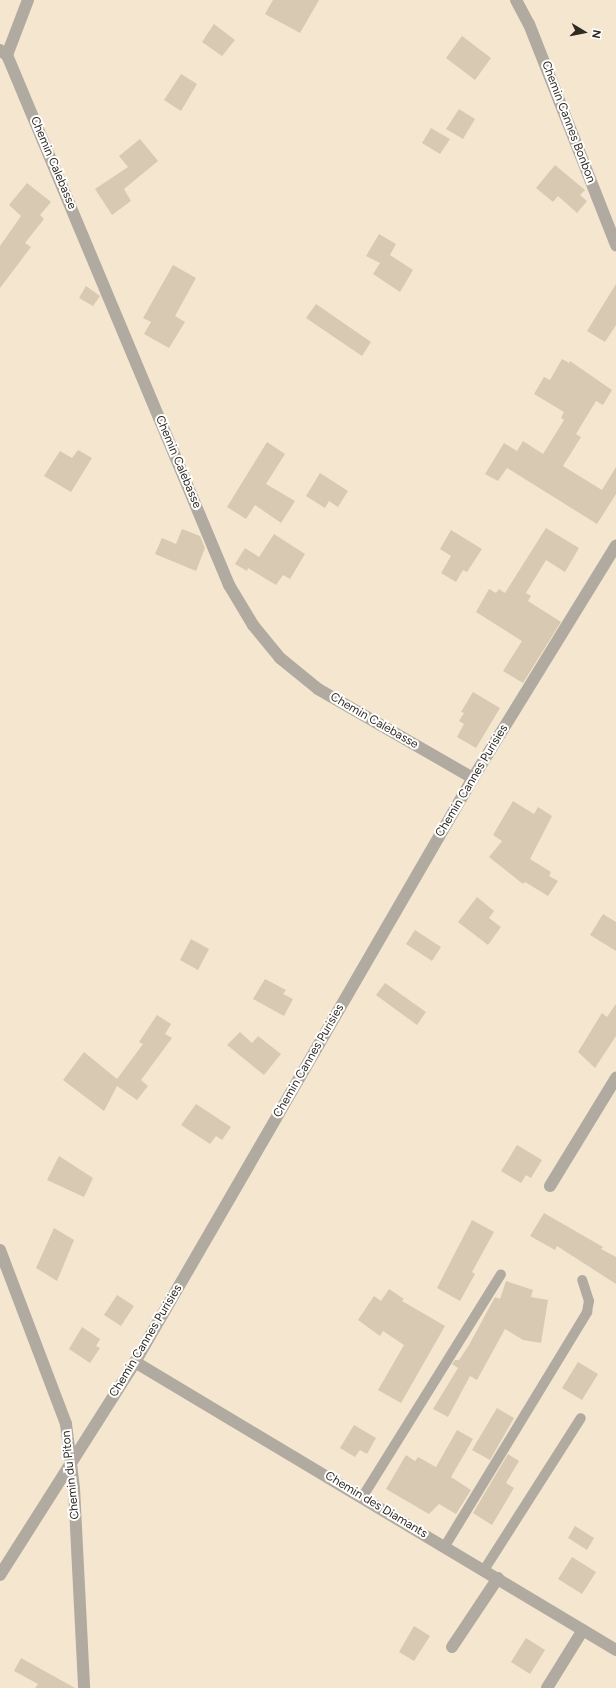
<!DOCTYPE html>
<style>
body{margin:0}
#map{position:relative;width:616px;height:1688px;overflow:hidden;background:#f5e6cf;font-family:Figtree,sans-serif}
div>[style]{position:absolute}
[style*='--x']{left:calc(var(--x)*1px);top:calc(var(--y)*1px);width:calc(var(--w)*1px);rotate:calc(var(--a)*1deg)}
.building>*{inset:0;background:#d8c9b3}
.service>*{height:10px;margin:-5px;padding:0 5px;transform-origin:5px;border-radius:5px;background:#b0aaa0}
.minor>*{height:12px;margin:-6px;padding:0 6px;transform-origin:6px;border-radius:6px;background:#b0aaa0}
span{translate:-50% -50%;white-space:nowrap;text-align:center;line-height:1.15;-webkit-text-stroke:4px #fff;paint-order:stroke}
.street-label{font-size:12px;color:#302b22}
.north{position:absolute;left:564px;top:12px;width:40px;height:40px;-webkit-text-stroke:3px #fff;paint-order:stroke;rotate:100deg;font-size:11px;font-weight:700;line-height:16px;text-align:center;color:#302b22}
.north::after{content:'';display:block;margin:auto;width:14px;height:18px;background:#302b22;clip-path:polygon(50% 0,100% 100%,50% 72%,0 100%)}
</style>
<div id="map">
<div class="building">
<div style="clip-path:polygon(273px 0,319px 0,300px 33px,265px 14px)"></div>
<div style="clip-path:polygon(214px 24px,235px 40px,222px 56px,202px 42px)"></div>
<div style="clip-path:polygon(462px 36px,491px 58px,475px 80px,446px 58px)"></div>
<div style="clip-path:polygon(181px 74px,197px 84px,181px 111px,164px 100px)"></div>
<div style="clip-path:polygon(459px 109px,475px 119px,463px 139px,446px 129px)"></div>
<div style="clip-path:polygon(431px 128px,450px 139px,440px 154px,422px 143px)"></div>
<div style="clip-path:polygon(140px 139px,158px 161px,124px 189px,131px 201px,112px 215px,95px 189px,128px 167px,119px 156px)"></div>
<div style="clip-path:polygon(555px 165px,585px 190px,580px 195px,587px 201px,577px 213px,558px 196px,553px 202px,536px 188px)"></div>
<div style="clip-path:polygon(27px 183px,51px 202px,40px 215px,44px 219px,25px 243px,31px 247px,0 288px,0 246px,21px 216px,9px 205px)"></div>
<div style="clip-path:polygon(379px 234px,396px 244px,390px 255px,413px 270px,400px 292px,373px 274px,380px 263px,366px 256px)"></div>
<div style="clip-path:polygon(173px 265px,196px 278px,175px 316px,185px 322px,169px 348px,144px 334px,151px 322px,143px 318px)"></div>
<div style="clip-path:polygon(616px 284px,616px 325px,605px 342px,587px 331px)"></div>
<div style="clip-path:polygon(86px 286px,100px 296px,93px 306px,79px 298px)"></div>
<div style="clip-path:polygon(316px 304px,371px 342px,362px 356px,306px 318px)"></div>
<div style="clip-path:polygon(562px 359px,569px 363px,570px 361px,612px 390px,603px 405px,596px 401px,576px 434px,581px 437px,563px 466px,602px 490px,616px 467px,616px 494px,597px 524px,507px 468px,498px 481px,485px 474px,504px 443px,517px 451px,523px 441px,543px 454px,564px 420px,561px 418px,564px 412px,534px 394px,544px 377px,550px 380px)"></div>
<div style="clip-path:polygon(267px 442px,285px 454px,266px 484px,295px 501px,281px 523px,255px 505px,246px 519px,227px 507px)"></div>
<div style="clip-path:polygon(78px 450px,92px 458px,71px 492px,44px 476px,60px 451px,72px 458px)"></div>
<div style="clip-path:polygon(320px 473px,348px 491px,338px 507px,329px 501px,325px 508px,306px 496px)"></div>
<div style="clip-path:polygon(546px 528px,579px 548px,565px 572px,546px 560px,526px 593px,531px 596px,528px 601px,561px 622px,523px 683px,503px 671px,522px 641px,476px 612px,489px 589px,496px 593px,499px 589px,505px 593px)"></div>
<div style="clip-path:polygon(182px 529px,200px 536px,205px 548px,196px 571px,155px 554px,162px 538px,176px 544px)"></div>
<div style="clip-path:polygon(451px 530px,482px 549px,467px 572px,463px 570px,456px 582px,441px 573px,451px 556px,440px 549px)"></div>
<div style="clip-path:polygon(274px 534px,305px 554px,290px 579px,283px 575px,276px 585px,248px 568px,247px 571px,235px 564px,245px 548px,259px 557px)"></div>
<div style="clip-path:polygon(473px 692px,500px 708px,476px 748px,457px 737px,464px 724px,459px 721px,464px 713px,461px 712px)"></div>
<div style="clip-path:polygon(513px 801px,534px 814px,538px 807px,552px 816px,530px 859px,551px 872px,549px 876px,558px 881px,548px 896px,525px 882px,523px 884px,489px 857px,502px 841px,493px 835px)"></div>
<div style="clip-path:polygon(477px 897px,494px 911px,489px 918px,501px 927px,488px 945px,458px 922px)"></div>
<div style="clip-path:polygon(603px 914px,616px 922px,616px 951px,590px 935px)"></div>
<div style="clip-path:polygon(415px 930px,441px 947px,432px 961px,406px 944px)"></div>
<div style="clip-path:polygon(191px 939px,209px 949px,198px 970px,180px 960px)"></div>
<div style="clip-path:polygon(265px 979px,286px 990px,283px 994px,293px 999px,284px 1016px,253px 999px)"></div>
<div style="clip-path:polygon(385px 983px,426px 1012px,417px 1025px,376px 995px)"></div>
<div style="clip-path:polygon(616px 1004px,616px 1036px,595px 1068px,578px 1052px,602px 1013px,607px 1017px)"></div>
<div style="clip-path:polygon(157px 1015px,171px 1024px,165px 1034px,172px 1038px,141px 1080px,148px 1086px,137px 1100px,117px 1086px,104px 1111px,63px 1080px,84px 1052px,117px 1079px,143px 1044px,139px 1042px)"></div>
<div style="clip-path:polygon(240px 1032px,252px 1043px,258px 1036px,281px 1054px,264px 1075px,227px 1045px)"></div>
<div style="clip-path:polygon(196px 1104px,231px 1127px,222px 1140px,216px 1136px,210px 1144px,181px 1125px)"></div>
<div style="clip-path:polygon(517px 1145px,542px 1160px,531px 1178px,526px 1175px,521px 1183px,501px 1171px)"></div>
<div style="clip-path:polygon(59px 1156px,93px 1178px,84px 1197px,47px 1180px)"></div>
<div style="clip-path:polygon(544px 1213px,603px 1247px,601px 1249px,616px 1257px,616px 1284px,557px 1246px,555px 1250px,530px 1236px)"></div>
<div style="clip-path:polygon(472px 1220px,494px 1232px,472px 1272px,475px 1274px,460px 1301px,437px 1288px)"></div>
<div style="clip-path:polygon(54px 1228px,74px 1240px,57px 1281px,36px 1268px)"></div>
<div style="clip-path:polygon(506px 1281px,533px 1290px,531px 1297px,548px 1300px,541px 1343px,523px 1340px,505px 1329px,477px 1380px,470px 1376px,448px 1417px,433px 1409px,458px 1368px,452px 1364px,455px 1360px,459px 1360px,469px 1345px,495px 1297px,500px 1299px)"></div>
<div style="clip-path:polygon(389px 1289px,404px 1299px,402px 1301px,445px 1326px,401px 1403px,378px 1390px,404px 1345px,383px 1331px,380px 1336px,358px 1320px,374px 1296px,381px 1301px)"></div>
<div style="clip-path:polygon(117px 1295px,134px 1306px,121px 1326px,104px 1315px)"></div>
<div style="clip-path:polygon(82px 1327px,100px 1339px,96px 1346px,100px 1348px,90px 1363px,69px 1349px)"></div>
<div style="clip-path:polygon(578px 1362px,598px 1374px,582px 1400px,562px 1388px)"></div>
<div style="clip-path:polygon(497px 1408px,514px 1418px,490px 1460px,472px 1450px)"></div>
<div style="clip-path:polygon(354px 1425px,376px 1438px,367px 1454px,360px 1450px,355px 1457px,340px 1448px)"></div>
<div style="clip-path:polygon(457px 1430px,473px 1439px,451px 1477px,471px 1490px,456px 1514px,439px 1504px,429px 1514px,386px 1489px,406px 1455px,415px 1461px,418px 1457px,436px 1467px)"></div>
<div style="clip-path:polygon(508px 1454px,519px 1461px,506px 1483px,514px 1488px,492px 1525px,473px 1513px)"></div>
<div style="clip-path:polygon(575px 1526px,594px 1538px,587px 1550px,568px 1538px)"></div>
<div style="clip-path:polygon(572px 1557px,596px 1572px,582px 1594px,558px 1579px)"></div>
<div style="clip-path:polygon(414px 1626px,430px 1636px,414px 1661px,399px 1652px)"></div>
<div style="clip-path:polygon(526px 1638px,545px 1650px,530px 1674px,511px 1662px)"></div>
<div style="clip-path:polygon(21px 1658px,75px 1688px,35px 1688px,38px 1684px,14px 1671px)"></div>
</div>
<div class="service">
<div style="--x:363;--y:1496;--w:261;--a:-58.1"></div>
<div style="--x:445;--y:1546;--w:274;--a:-58.7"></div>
<div style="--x:587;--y:1312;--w:11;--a:-80"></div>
<div style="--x:589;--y:1301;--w:22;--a:-108"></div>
<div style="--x:484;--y:1570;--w:180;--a:-57.5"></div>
</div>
<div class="minor">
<div style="--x:516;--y:0;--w:27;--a:62"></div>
<div style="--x:529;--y:24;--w:238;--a:68.5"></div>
<div style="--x:0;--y:50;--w:9;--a:36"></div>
<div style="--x:7;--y:55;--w:575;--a:67.27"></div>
<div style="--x:229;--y:585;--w:47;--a:59"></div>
<div style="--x:253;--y:625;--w:43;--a:50.7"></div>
<div style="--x:280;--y:658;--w:49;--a:39.2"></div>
<div style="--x:318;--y:689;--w:179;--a:29.9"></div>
<div style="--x:7;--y:55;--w:59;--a:-69.1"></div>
<div style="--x:550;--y:1186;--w:127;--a:-58.6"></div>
<div style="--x:0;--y:1250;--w:186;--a:69.2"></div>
<div style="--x:66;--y:1424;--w:64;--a:82.9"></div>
<div style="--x:74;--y:1488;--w:200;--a:87.1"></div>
<div style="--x:135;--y:1362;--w:561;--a:30.91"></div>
<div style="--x:0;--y:1575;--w:252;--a:-57.6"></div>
<div style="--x:135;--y:1362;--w:675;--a:-59.94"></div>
<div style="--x:473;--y:778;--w:273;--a:-58.4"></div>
<div style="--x:452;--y:1647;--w:83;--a:-56.3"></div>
<div style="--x:547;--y:1688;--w:68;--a:-58.2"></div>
</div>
<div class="street-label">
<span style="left:568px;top:122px;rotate:69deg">Chemin Cannes Bonbon</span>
<span style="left:53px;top:163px;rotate:67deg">Chemin Calebasse</span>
<span style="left:178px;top:462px;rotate:67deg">Chemin Calebasse</span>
<span style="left:374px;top:721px;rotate:30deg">Chemin Calebasse</span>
<span style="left:472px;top:781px;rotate:-59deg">Chemin Cannes Purisies</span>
<span style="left:309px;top:1061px;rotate:-60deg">Chemin Cannes Purisies</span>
<span style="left:146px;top:1341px;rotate:-59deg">Chemin Cannes Purisies</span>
<span style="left:71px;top:1475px;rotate:-96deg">Chemin du Piton</span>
<span style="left:376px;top:1505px;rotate:31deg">Chemin des Diamants</span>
</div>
<div class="north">N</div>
</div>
